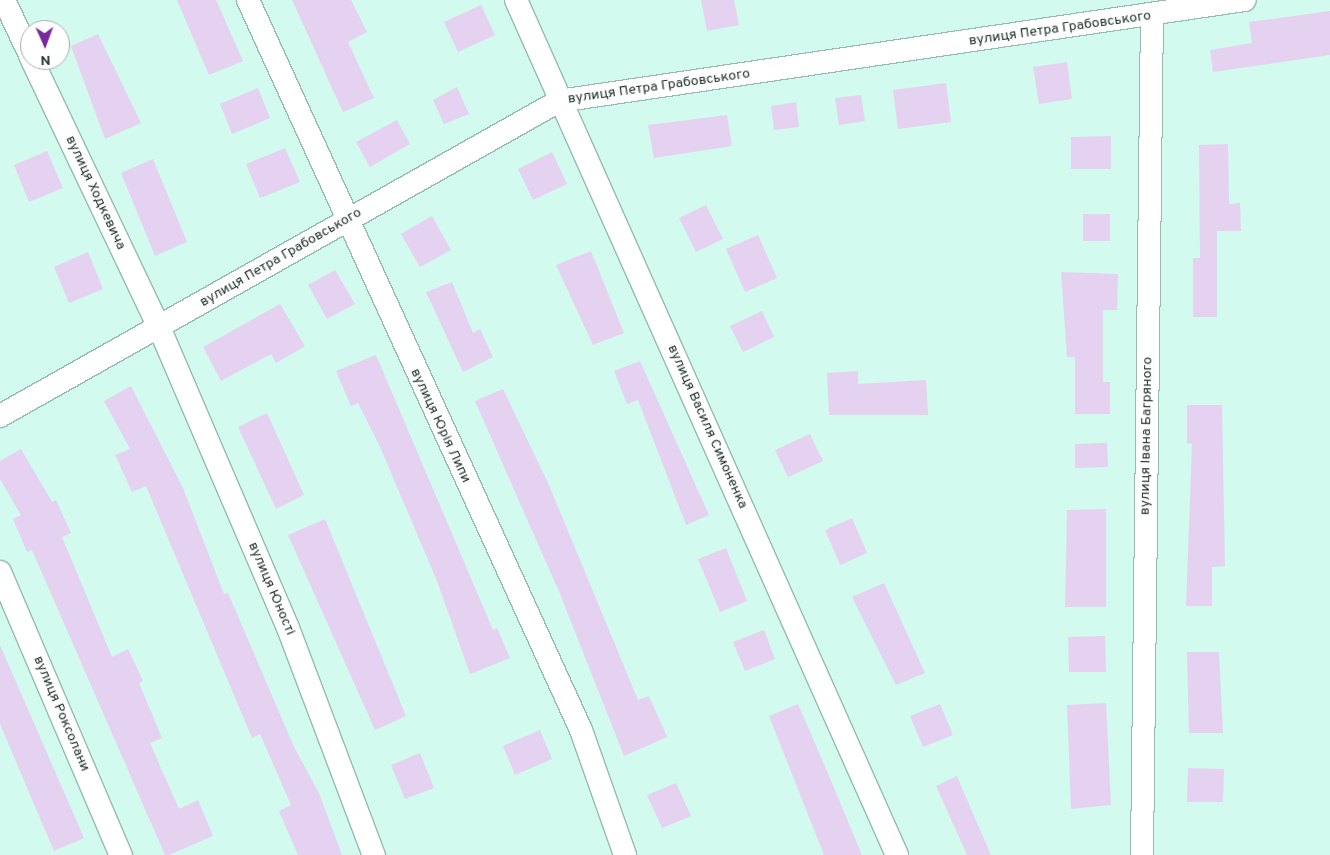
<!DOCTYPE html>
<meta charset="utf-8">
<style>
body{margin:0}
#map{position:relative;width:1330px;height:855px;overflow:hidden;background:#d3faee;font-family:Overpass,sans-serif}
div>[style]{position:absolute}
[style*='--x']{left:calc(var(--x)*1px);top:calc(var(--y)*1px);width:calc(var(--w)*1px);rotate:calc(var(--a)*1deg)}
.building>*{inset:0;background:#e4d2f0}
.roads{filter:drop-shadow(1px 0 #95bbb0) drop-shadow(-1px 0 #95bbb0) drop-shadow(0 1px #95bbb0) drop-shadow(0 -1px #95bbb0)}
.street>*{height:22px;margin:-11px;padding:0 11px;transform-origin:11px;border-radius:11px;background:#fff}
span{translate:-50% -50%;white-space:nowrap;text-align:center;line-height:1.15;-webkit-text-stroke:4px #fff;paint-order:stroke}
.street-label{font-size:14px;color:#22322d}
.north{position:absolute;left:20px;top:20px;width:50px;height:50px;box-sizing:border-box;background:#fff;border:1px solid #a7adab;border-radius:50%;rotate:178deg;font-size:14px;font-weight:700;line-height:20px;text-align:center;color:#22322d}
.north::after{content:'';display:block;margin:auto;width:18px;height:22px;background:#772a9c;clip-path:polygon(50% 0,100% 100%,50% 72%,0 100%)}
</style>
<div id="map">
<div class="building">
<div style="clip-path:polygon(177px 0,216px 0,243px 61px,209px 75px)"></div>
<div style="clip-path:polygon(292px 0,351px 0,367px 32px,348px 42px,374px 98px,343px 112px)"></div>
<div style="clip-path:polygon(701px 0,734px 0,739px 25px,707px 31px)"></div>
<div style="clip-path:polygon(481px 5px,495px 35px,458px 52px,444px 22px)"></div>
<div style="clip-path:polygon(1330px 11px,1330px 55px,1213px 72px,1210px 50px,1252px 43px,1249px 22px)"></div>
<div style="clip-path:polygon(98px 34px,141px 123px,105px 139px,71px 46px)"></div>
<div style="clip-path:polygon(1067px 62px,1072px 99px,1039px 104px,1033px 67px)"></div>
<div style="clip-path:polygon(946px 83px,951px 122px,898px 129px,893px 90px)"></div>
<div style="clip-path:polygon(457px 87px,469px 114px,444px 124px,433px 100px)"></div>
<div style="clip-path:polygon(258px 88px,270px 118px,232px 134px,220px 104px)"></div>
<div style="clip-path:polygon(861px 95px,865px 121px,839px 125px,835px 98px)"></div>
<div style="clip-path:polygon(796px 102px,799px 127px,774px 130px,771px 106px)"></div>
<div style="clip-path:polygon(727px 115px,732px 146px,654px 158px,648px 125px)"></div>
<div style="clip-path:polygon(397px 120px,410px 144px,370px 167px,356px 142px)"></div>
<div style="clip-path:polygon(1111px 136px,1111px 169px,1071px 169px,1071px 137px)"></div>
<div style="clip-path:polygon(1228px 144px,1229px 204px,1240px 203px,1241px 231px,1217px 231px,1217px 317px,1193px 317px,1193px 258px,1200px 258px,1199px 145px)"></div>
<div style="clip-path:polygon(285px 148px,300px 182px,260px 198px,246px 164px)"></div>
<div style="clip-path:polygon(47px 151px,63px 188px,29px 202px,14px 165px)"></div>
<div style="clip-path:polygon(552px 152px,567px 184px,533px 200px,518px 169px)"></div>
<div style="clip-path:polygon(153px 159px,187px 242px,155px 256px,121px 173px)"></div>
<div style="clip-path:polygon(706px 205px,723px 239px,696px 252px,679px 218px)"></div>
<div style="clip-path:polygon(1083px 214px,1110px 214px,1110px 241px,1083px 241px)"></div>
<div style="clip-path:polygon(432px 216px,451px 250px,420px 267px,401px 234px)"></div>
<div style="clip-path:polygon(758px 235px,777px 278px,745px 292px,726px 249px)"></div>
<div style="clip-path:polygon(591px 251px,624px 333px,593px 345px,556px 265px)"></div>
<div style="clip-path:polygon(88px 252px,103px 289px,69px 303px,54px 267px)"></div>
<div style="clip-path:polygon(335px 270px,355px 304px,327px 319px,308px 285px)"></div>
<div style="clip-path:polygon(1061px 272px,1118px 274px,1117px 310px,1103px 310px,1103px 382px,1110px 382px,1110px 414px,1075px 414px,1075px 357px,1067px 357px)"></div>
<div style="clip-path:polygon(452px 282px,473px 333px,480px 329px,493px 357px,463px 372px,426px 292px)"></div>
<div style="clip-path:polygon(280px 304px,305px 346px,276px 363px,271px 354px,221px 381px,203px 347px)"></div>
<div style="clip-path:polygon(762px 311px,774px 337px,743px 352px,730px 326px)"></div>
<div style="clip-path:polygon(376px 355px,493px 630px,497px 628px,510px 658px,470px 674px,437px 581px,381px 449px,358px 403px,351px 406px,336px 371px)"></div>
<div style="clip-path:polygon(640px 361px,709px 515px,686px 525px,638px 400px,627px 404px,614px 371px)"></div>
<div style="clip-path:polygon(858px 371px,858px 384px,926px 380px,928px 415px,829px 415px,827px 373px)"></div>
<div style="clip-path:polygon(131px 386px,183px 488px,224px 594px,228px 593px,294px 747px,319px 793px,342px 855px,298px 855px,279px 811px,291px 805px,260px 734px,252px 738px,146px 486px,132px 492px,115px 455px,130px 449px,104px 401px)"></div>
<div style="clip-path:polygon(503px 389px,549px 485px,638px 700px,649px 696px,667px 737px,624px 756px,560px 594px,475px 401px)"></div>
<div style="clip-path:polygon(1187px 405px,1222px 405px,1225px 566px,1212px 567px,1212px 606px,1186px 606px,1192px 444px,1187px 443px)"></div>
<div style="clip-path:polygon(267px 413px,304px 495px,276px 509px,238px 427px)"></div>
<div style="clip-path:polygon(810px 434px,823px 461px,788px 477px,775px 450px)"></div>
<div style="clip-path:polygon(1107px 443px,1108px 467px,1075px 468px,1075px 444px)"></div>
<div style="clip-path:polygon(21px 449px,52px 502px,56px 500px,71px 533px,62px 537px,112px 657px,128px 649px,143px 681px,139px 683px,162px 738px,150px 743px,179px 809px,198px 800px,213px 836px,169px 855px,165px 855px,32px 550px,27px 552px,13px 519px,21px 515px,0 479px,0 461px)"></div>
<div style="clip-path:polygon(1106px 509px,1106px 607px,1065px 607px,1067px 510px)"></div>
<div style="clip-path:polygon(852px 518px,867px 553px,840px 565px,825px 530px)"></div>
<div style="clip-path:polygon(325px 519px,406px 716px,375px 730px,288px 535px)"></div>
<div style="clip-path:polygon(726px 548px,747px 601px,720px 612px,698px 559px)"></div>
<div style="clip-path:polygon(884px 583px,925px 673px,896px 685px,852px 597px)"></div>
<div style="clip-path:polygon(764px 630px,775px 659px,745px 671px,733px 642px)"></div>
<div style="clip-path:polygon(1105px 636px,1106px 672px,1069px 672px,1068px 637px)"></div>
<div style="clip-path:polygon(0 645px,84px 838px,54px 851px,0 724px)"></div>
<div style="clip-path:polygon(1187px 652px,1219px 652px,1223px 733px,1189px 733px)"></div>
<div style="clip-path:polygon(1106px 703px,1111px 805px,1071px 809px,1067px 705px)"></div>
<div style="clip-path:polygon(798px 704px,827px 771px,862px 855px,824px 855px,769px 716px)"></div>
<div style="clip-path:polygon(940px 704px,953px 735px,923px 747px,910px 716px)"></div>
<div style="clip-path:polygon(540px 730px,552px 759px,515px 775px,503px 746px)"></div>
<div style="clip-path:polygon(420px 753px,434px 788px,405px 799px,391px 765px)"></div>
<div style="clip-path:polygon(1188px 768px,1224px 769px,1223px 802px,1187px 802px)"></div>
<div style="clip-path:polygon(957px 776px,971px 809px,991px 855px,967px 855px,936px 786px)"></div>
<div style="clip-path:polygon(676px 783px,691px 816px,662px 828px,647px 795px)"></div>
</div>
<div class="roads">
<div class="street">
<div style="--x:4;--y:0;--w:61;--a:64.7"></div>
<div style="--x:248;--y:0;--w:802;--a:65.48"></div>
<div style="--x:581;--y:730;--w:133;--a:70.6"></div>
<div style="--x:516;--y:0;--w:936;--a:65.98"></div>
<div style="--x:32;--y:60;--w:296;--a:64.6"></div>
<div style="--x:159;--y:327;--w:327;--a:66.8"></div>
<div style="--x:288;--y:628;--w:243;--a:69.3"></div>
<div style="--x:0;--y:416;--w:642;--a:-29.4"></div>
<div style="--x:559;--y:101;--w:693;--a:-8.38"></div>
<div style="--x:0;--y:572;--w:308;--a:66.9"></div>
<div style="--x:1142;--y:855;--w:839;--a:-89.32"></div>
</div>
</div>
<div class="street-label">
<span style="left:1060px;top:29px;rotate:-8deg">вулиця Петра Грабовського</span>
<span style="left:659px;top:87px;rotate:-8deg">вулиця Петра Грабовського</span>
<span style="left:95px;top:193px;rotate:65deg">вулиця Ходкевича</span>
<span style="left:281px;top:258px;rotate:-30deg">вулиця Петра Грабовського</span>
<span style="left:440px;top:426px;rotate:65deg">вулиця Юрія Липи</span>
<span style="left:707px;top:427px;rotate:66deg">вулиця Василя Симоненка</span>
<span style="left:1147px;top:436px;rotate:-89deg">вулиця Івана Багряного</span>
<span style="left:271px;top:589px;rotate:67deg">вулиця Юності</span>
<span style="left:61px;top:714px;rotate:67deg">вулиця Роксолани</span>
</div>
<div class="north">N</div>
</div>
